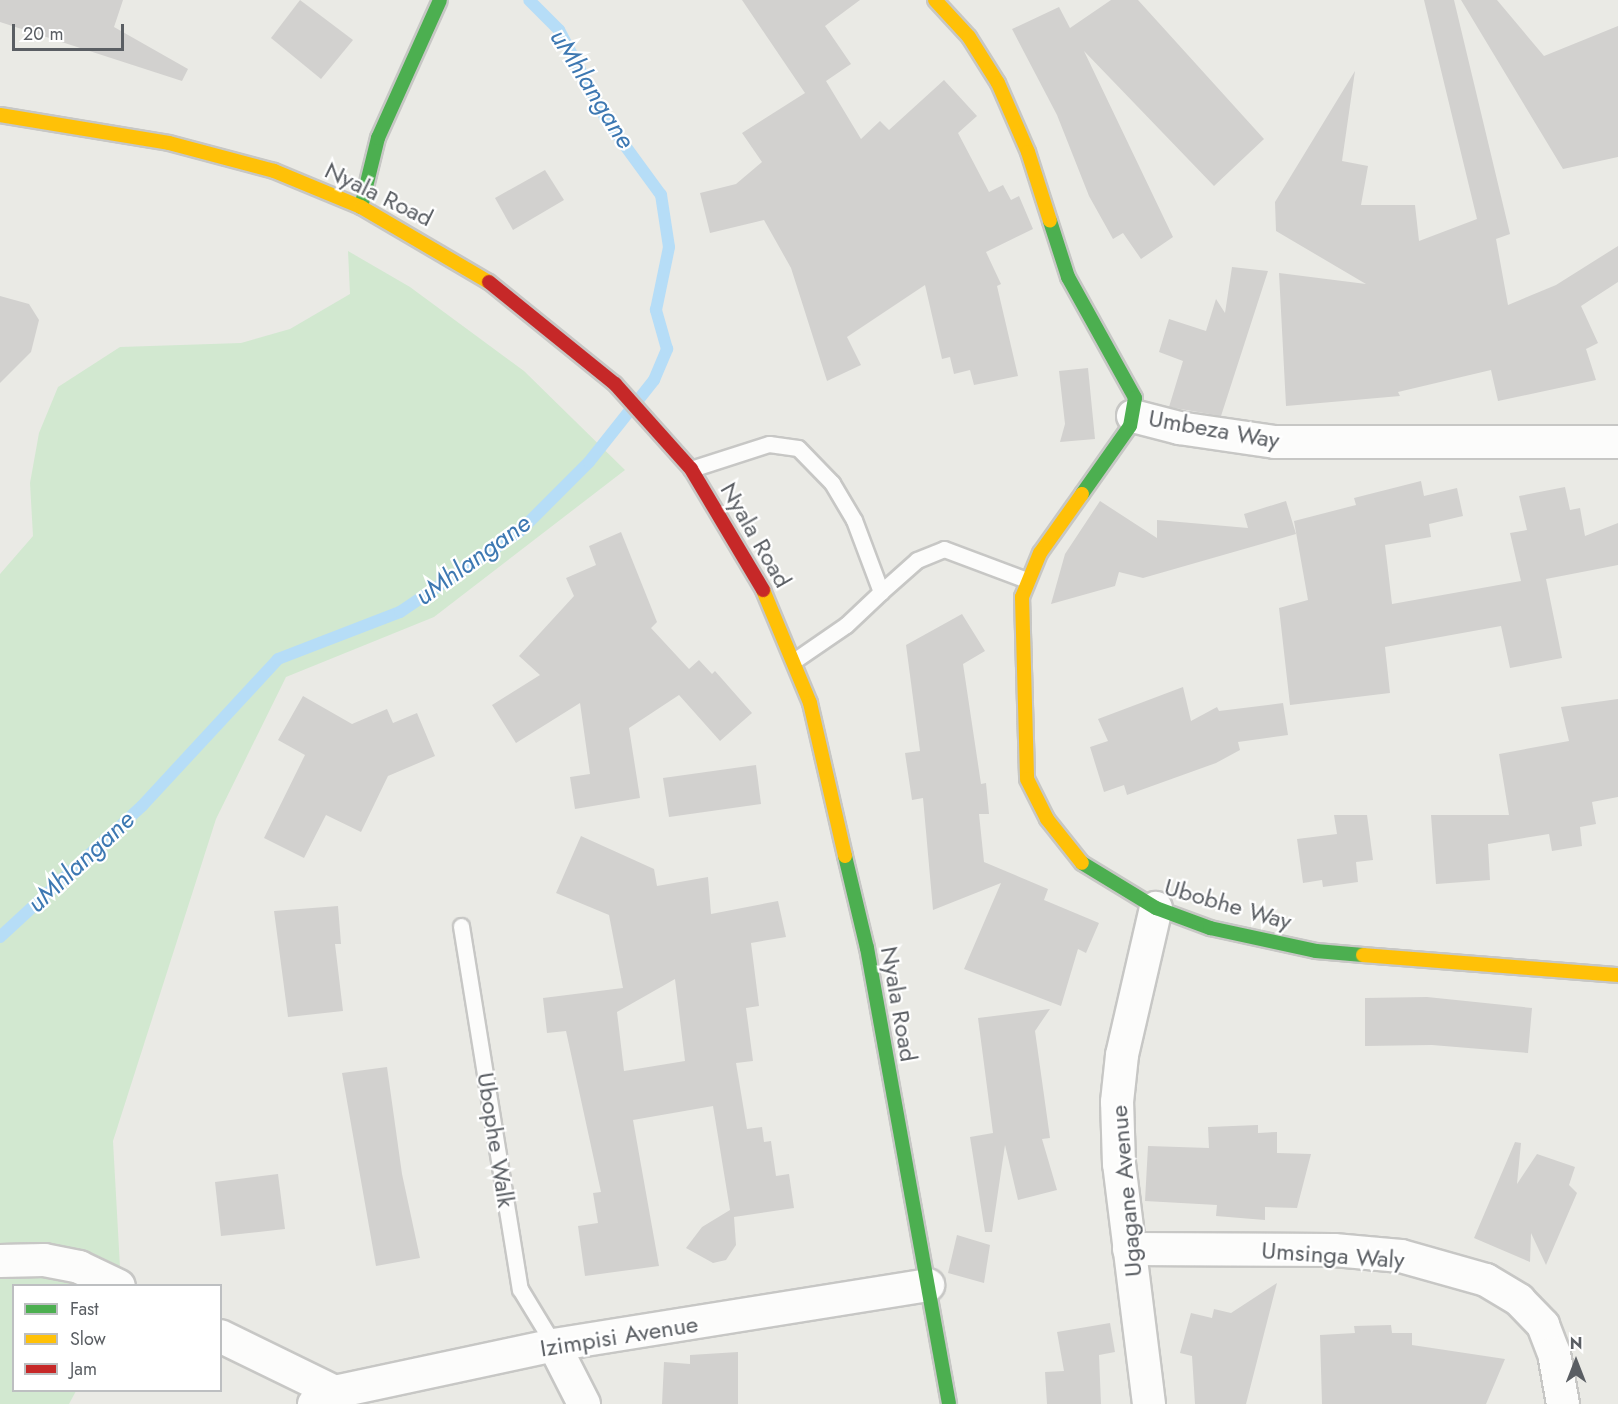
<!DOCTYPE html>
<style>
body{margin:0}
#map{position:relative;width:1618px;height:1404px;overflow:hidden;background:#eaeae5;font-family:Jost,sans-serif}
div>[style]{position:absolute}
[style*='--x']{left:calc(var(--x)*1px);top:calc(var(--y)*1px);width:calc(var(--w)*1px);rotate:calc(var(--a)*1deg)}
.green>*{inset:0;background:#d2e8d0}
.stream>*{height:12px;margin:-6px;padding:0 6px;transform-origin:6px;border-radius:6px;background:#b6ddf7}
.building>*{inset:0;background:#d2d1cf}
.roads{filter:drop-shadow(2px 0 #c7c7c5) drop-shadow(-2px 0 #c7c7c5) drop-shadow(0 2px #c7c7c5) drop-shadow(0 -2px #c7c7c5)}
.lane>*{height:15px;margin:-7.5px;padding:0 7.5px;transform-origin:7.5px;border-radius:7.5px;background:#fcfcfb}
.street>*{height:32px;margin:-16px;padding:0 16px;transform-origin:16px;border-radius:16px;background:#fcfcfb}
.fast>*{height:14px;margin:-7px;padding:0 7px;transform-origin:7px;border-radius:7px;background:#4caf50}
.slow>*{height:14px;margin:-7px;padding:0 7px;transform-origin:7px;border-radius:7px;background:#ffc107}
.jam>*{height:14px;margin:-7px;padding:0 7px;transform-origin:7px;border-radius:7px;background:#c62828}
span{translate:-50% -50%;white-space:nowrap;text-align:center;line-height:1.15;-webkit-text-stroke:4.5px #fff;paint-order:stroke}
.street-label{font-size:24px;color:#5a5e63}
.water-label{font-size:26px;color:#3d78b2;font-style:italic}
.legend{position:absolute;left:12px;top:1284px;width:210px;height:108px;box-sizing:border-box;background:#fff;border:2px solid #bdbfc1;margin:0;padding:8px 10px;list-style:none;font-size:18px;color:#5a5e63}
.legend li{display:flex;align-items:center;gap:12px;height:30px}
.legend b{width:30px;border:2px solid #bdbfc1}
.north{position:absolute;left:1546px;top:1332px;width:60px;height:60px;-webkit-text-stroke:4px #fff;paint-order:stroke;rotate:0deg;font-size:16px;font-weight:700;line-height:24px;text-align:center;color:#5a5e63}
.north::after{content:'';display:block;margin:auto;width:21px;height:27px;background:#5a5e63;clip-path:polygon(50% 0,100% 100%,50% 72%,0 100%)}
.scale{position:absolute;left:12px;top:24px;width:112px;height:27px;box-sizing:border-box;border:3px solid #5a5e63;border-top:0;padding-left:8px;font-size:18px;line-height:21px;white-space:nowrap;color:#5a5e63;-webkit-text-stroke:4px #fff;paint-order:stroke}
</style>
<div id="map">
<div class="green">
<div style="clip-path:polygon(348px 251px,410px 287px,524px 371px,625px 470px,434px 617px,286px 677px,216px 819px,113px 1141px,121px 1285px,14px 1286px,14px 1390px,76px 1391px,69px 1404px,0 1404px,0 574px,33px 536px,30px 483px,39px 433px,58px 387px,120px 347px,241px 343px,290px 329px,350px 294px)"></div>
</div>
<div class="stream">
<div style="--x:0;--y:937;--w:193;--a:-42.7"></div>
<div style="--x:142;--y:806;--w:200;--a:-47.2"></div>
<div style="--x:278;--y:659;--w:131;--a:-21.1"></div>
<div style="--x:400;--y:612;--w:143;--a:-33.9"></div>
<div style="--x:519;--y:532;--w:99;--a:-45"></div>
<div style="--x:589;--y:462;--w:105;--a:-51.6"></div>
<div style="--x:654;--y:380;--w:34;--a:-67"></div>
<div style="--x:667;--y:349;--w:41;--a:-105.8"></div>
<div style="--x:656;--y:310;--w:64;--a:-78.3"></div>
<div style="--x:669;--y:247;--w:53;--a:-98.7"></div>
<div style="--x:661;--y:195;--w:92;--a:-126.1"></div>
<div style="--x:607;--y:121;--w:103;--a:-117.8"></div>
<div style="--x:559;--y:30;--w:42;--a:-135"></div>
</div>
<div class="building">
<div style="clip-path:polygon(0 0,123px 0,114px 27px,188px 69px,182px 81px,0 22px)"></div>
<div style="clip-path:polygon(300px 0,353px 40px,321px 79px,271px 38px)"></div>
<div style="clip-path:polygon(742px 0,860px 0,825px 26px,851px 64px,826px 81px,861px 139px,880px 121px,889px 130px,944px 80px,977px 116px,958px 133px,989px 192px,1003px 185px,1011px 200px,1019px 196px,1033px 229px,986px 252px,1001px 284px,997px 286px,1018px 376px,974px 385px,970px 370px,954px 374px,950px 357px,942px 359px,925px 285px,847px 337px,861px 365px,827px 381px,791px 268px,764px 220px,710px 233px,700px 193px,736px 184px,762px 162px,742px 133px,805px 93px)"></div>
<div style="clip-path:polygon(1111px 0,1138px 0,1264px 139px,1214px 186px,1084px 51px,1173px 237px,1141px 259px,1123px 233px,1113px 239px,1089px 196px,1057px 115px,1012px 29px,1059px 7px,1070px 28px)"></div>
<div style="clip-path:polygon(1424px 0,1454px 0,1510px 234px,1496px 239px,1508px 305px,1556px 285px,1618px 246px,1618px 282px,1581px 306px,1598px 343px,1586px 349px,1596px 380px,1498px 401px,1491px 370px,1398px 392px,1400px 396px,1286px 406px,1279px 273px,1366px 284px,1276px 231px,1275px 202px,1355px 71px,1342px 161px,1368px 166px,1361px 205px,1415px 205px,1419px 241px,1477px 219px)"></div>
<div style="clip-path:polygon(1461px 0,1497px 0,1544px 56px,1618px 26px,1618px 157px,1563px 169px)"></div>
<div style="clip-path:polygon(545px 170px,564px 200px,513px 230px,495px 198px)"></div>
<div style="clip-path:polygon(1232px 267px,1268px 271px,1221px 416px,1169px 407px,1183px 361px,1159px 352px,1169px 319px,1206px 331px,1216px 299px,1225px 313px)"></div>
<div style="clip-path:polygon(0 296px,29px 304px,39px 320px,31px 352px,0 383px)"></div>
<div style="clip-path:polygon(1088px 368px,1095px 439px,1060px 442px,1065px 424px,1059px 371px)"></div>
<div style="clip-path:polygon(1421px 481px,1424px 496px,1457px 488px,1463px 516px,1429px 524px,1431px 537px,1385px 545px,1392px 604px,1521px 581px,1510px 533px,1527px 530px,1519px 496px,1565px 487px,1570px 510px,1580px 508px,1585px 536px,1618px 523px,1618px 565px,1546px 579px,1562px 658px,1510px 668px,1501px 626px,1385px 647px,1390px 693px,1290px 705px,1279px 608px,1308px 600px,1294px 521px,1356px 505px,1354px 498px)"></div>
<div style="clip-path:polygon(1100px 501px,1157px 538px,1157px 520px,1248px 528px,1244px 514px,1286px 501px,1296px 534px,1143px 578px,1119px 572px,1115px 586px,1051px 604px,1065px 554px)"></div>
<div style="clip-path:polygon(621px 532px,657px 622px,651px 628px,689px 669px,699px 660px,712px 674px,715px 671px,752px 713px,720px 741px,679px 695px,629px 728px,640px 798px,575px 809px,570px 777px,590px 774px,580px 703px,516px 743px,492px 705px,540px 675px,519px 656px,574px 596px,566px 578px,596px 565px,589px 546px)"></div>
<div style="clip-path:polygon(962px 614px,985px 651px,963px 664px,981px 784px,986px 783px,989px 814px,979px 814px,984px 862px,1048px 889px,1044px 900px,1099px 923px,1086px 953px,1078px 949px,1061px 1006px,964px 969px,1001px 883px,933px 910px,923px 798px,912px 800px,905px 753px,920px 751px,906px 645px)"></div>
<div style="clip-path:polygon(1183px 687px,1191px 721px,1217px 707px,1219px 711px,1283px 703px,1288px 735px,1238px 742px,1240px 750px,1216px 763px,1127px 795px,1124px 785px,1104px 792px,1090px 747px,1108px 741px,1098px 719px)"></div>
<div style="clip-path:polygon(303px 696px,352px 724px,387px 709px,393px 723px,417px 713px,435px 756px,388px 776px,361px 832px,326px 815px,304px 858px,264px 838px,305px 755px,278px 740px)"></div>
<div style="clip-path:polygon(1618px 699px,1618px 797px,1592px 802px,1596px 824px,1580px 827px,1582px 846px,1552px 851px,1549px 834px,1488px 844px,1490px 880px,1436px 884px,1431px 815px,1509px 815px,1499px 754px,1569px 741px,1561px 707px)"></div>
<div style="clip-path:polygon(756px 765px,761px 804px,669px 817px,663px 778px)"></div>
<div style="clip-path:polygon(1334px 815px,1367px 815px,1373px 860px,1356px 862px,1358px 882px,1323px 887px,1322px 880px,1303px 883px,1297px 839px,1337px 834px)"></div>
<div style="clip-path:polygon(evenodd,581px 836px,654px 869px,657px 886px,708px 877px,711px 914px,778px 901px,786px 937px,751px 943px,759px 1006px,746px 1008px,753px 1061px,736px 1063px,747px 1129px,762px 1127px,764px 1142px,771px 1141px,776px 1176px,789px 1174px,794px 1208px,734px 1217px,736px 1245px,726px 1260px,713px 1263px,686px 1248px,702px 1227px,730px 1210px,713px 1106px,633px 1120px,659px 1266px,585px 1276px,578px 1226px,598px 1223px,593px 1193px,601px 1192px,566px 1031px,547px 1033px,543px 998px,623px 988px,609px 915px,556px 893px,581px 836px,675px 979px,685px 1061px,624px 1071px,617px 1012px,675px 979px)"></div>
<div style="clip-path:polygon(338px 906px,341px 944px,335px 944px,343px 1011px,288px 1017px,274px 911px)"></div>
<div style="clip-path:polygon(1427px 997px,1532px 1008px,1528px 1053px,1432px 1045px,1365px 1046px,1365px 998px)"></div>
<div style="clip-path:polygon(1050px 1009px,1035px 1031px,1050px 1138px,1042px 1139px,1057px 1190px,1018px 1200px,1005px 1145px,992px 1232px,985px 1232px,970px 1137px,993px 1133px,978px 1018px)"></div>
<div style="clip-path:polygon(387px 1067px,402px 1174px,420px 1258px,376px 1266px,342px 1073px)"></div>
<div style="clip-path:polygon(1258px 1125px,1258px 1133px,1277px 1132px,1277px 1153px,1311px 1154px,1297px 1208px,1265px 1207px,1265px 1220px,1216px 1216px,1217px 1205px,1145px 1201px,1148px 1146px,1209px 1148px,1208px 1127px)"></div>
<div style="clip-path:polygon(1515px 1142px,1521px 1143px,1517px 1184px,1537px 1154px,1575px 1167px,1569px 1185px,1577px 1193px,1546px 1265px,1531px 1233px,1530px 1262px,1474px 1238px)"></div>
<div style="clip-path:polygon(278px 1174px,285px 1229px,221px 1236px,215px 1182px)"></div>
<div style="clip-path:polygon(957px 1235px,990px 1245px,984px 1283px,948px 1273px)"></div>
<div style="clip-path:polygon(1277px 1283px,1246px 1404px,1195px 1404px,1192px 1356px,1180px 1353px,1191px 1313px,1212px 1318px,1214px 1309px,1231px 1313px)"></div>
<div style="clip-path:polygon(1110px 1323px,1115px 1352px,1099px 1355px,1101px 1404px,1047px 1404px,1045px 1372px,1064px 1371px,1057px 1332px)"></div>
<div style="clip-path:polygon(1391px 1325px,1392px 1333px,1412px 1333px,1412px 1345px,1505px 1359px,1486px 1404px,1322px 1404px,1320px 1335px,1355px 1333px,1354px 1326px)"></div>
<div style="clip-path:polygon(738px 1352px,738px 1404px,662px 1404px,664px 1362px,690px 1364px,690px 1355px)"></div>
</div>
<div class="roads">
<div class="lane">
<div style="--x:691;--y:469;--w:82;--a:-17.8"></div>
<div style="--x:769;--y:444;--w:29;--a:8"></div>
<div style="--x:798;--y:448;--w:49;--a:45.8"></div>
<div style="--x:832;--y:483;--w:43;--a:59.3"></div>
<div style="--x:854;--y:520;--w:77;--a:69.4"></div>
<div style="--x:881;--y:592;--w:48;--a:136.7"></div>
<div style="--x:846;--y:625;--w:62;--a:145.5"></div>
<div style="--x:881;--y:592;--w:48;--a:-41.6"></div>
<div style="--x:917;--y:560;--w:29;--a:-22"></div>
<div style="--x:944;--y:549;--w:89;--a:20.5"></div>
<div style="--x:461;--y:926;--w:368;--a:80.8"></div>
<div style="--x:520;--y:1289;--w:66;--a:58.7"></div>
</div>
<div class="street">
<div style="--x:1133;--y:416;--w:48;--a:14.6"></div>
<div style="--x:1179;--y:428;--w:97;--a:8.3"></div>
<div style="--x:1275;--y:442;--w:343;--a:0"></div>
<div style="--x:1129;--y:1249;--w:205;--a:0.3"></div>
<div style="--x:1334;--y:1250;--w:67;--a:5.1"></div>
<div style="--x:1401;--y:1256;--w:88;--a:15.8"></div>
<div style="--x:1486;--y:1280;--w:39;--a:31"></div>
<div style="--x:1519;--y:1300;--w:35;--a:46"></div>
<div style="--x:1543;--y:1325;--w:30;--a:69"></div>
<div style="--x:1554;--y:1353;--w:52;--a:80"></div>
<div style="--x:0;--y:1261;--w:44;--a:-1.3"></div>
<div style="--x:44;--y:1260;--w:36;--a:11"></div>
<div style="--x:79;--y:1267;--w:44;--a:25.4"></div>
<div style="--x:220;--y:1336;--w:128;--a:26"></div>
<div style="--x:554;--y:1345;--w:66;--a:63"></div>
<div style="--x:314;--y:1404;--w:24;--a:-30"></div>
<div style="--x:335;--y:1392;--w:224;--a:-12.1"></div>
<div style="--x:554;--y:1345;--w:379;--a:-9.1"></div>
<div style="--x:1149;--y:1404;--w:242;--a:-97.1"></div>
<div style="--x:1119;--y:1164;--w:62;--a:-91.8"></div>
<div style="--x:1117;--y:1102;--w:47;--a:-83.9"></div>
<div style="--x:1122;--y:1055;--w:151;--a:-77"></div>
</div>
<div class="fast">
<div style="--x:361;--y:207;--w:71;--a:-76.2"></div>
<div style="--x:378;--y:138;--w:151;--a:-65.8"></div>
<div style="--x:1050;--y:221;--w:59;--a:72.2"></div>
<div style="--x:1068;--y:277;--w:138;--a:61"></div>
<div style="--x:1135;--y:398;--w:28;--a:100"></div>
<div style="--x:1130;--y:426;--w:83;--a:125.2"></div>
<div style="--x:845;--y:856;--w:95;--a:76.6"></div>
<div style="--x:867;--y:948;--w:463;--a:79.8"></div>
<div style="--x:1082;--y:863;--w:87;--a:31.3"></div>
<div style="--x:1156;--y:908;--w:58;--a:20.3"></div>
<div style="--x:1210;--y:928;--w:108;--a:12.2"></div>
<div style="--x:1316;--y:951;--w:47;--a:4.9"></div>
</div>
<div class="slow">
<div style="--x:935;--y:0;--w:50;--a:47.4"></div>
<div style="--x:969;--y:37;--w:54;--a:57.8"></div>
<div style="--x:998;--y:83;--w:75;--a:66.5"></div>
<div style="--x:1028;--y:152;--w:72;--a:72.3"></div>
<div style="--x:0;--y:115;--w:171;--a:9.4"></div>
<div style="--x:169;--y:143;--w:109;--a:14.9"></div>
<div style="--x:274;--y:171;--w:94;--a:22.5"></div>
<div style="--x:361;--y:207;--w:148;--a:30.4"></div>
<div style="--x:1082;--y:494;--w:72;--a:125.4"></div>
<div style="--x:1040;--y:553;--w:48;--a:112.2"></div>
<div style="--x:1022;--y:597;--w:182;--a:88.4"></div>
<div style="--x:1027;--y:779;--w:45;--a:63.4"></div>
<div style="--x:1047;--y:819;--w:56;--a:51.5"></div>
<div style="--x:763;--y:590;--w:122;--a:67.4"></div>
<div style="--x:810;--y:703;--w:157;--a:77.1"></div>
<div style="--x:1363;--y:955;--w:256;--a:4.5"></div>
</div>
<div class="jam">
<div style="--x:489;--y:282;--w:162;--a:39"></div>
<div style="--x:615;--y:384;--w:114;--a:48.2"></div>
<div style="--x:691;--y:469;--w:141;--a:59.2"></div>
</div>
</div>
<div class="street-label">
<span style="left:379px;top:194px;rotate:26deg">Nyala Road</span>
<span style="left:1214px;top:429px;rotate:10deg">Umbeza Way</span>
<span style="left:756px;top:535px;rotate:60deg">Nyala Road</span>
<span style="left:1228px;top:904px;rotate:16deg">Ubobhe Way</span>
<span style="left:899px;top:1004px;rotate:80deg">Nyala Road</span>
<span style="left:496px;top:1140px;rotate:81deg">Ubophe Walk</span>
<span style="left:1126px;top:1191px;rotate:-95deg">Ugagane Avenue</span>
<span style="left:1333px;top:1255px;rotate:4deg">Umsinga Waly</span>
<span style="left:619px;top:1336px;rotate:-9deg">Izimpisi Avenue</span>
</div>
<div class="water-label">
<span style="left:592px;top:89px;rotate:58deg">uMhlangane</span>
<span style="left:473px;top:560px;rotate:-36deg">uMhlangane</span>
<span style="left:81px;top:862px;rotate:-43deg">uMhlangane</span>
</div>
<ul class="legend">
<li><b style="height:8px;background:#4caf50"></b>Fast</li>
<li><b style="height:8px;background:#ffc107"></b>Slow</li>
<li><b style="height:8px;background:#c62828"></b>Jam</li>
</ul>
<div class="north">N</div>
<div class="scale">20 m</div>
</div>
